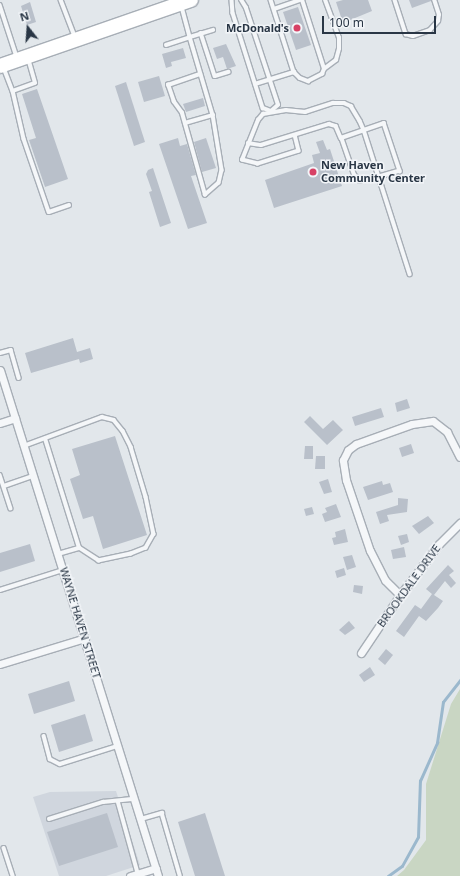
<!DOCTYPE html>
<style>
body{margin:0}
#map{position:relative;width:460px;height:876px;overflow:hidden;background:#e2e7eb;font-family:"Noto Sans",sans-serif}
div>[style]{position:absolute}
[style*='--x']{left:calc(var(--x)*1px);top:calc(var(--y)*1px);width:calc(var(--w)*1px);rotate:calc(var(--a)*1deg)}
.built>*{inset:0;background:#d0d6de}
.green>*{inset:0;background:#c9d6c3}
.stream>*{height:2.5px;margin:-1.25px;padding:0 1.25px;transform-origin:1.25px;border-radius:1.25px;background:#9bb8cd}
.building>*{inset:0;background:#b9c0ca}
.roads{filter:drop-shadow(1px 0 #a7aeb6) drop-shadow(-1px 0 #a7aeb6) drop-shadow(0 1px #a7aeb6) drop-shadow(0 -1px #a7aeb6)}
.lane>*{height:3.5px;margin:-1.75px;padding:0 1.75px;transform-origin:1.75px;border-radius:1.75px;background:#f5f7f9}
.street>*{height:7px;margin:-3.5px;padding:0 3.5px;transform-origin:3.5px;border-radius:3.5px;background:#f5f7f9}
.highway>*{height:14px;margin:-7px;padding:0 7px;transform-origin:7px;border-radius:7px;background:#fff}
.dots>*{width:11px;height:11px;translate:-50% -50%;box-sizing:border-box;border:2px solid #f2f5f8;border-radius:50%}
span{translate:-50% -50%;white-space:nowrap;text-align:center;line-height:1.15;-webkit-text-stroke:3px #f2f5f8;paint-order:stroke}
.poi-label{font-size:11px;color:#293645;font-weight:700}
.right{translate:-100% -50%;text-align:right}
.left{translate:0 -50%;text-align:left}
.street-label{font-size:11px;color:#293645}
.north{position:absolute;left:8px;top:8px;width:40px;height:40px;-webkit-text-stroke:3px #f2f5f8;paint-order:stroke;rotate:343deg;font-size:11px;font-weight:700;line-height:16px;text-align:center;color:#293645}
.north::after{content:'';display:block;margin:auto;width:14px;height:18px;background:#293645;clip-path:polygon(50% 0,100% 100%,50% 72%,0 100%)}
.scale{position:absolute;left:322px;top:16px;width:114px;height:18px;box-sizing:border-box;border:2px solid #293645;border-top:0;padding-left:5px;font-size:12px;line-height:14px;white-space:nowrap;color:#293645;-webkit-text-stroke:3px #f2f5f8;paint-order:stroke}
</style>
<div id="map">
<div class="built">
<div style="clip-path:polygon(116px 791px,140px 865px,106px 876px,59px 876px,33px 797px,50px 792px)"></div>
</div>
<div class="green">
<div style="clip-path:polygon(460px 689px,460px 876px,397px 876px,404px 870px,426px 840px,426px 784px,451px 704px)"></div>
</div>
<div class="stream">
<div style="--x:388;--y:876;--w:17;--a:-36"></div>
<div style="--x:402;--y:866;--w:33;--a:-61"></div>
<div style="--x:418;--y:837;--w:56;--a:-88"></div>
<div style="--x:420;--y:781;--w:42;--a:-65.9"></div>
<div style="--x:437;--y:743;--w:41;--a:-81.7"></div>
<div style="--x:443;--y:702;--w:28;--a:-52"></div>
</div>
<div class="building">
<div style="clip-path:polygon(343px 0,368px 0,372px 11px,343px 23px,336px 2px)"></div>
<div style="clip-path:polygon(409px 0,431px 0,431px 1px,412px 8px)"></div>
<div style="clip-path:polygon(30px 2px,36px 22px,27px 25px,21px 6px)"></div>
<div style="clip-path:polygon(298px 7px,311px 45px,296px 50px,283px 12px)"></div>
<div style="clip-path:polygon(226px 44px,236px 66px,227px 69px,223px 57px,217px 59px,213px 48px)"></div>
<div style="clip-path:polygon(183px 48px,186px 58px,171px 62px,172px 66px,166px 68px,162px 54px)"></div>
<div style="clip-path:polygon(159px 76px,165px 96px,144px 102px,138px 82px)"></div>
<div style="clip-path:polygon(126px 82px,145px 142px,134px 146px,115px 86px)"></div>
<div style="clip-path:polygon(37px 89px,68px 179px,45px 187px,29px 140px,36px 138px,22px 94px)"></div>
<div style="clip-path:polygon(203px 98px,205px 106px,186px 112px,183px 104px)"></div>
<div style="clip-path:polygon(178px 138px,180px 146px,187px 144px,196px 175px,191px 176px,207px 223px,188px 229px,159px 144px)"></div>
<div style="clip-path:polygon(206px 138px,216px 168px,202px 172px,194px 142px)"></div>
<div style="clip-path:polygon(323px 140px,327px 150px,330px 149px,342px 186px,274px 208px,265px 180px,314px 163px,312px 155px,320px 153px,316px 142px)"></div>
<div style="clip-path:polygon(153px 168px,171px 223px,160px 227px,149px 192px,152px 191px,146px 174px,148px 170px)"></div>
<div style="clip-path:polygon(73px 338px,77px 352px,90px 348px,93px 359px,80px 363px,79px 359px,31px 373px,25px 353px)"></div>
<div style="clip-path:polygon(407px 399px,410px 408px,397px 412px,395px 403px)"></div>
<div style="clip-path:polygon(381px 408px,384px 417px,355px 426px,352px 417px)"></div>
<div style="clip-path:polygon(310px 416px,323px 429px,333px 420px,343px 430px,327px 445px,304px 422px)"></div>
<div style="clip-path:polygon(115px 436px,147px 535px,103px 549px,93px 516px,83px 519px,70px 479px,80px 475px,72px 449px)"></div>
<div style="clip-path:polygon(411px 444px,414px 453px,402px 457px,399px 448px)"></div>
<div style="clip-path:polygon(305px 446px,313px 446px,313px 459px,304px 459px)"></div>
<div style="clip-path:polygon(316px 456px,325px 456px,325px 469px,315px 469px)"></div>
<div style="clip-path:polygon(328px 479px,332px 492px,324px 494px,319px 482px)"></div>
<div style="clip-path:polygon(382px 481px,383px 485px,390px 483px,393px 492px,368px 500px,363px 487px)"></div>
<div style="clip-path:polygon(398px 498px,408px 499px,407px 512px,387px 515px,389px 521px,380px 524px,376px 512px,398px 505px)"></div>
<div style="clip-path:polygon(336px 504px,341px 517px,325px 522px,322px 514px,327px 512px,325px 508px)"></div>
<div style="clip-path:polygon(312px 507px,314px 514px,306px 516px,304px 509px)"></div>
<div style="clip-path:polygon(428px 516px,434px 523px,419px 534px,412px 526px)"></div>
<div style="clip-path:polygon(345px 529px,348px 542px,334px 545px,332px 538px,336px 537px,335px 532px)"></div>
<div style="clip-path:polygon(407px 534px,409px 542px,401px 545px,398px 536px)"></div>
<div style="clip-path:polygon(30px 544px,35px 561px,0 572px,0 553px)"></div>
<div style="clip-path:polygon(404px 547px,406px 557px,393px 559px,391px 550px)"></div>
<div style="clip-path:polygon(352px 555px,356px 567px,347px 570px,343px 557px)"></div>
<div style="clip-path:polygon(448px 565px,454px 571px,449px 575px,456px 583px,451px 588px,445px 581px,434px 595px,443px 601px,438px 608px,426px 621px,419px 616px,404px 637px,396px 631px,415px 605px,421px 609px,432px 594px,426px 589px)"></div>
<div style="clip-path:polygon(344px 568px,346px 575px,337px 578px,335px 571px)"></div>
<div style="clip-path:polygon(354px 585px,363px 586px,362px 594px,353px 592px)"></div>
<div style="clip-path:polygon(349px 621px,355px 628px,345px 635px,339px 630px)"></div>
<div style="clip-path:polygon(386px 649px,393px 655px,385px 665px,378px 659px)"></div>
<div style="clip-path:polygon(370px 667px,375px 675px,364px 682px,359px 675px)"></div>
<div style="clip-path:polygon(69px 681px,75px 701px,34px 714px,28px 694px)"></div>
<div style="clip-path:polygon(85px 714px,93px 741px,59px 752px,51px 725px)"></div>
<div style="clip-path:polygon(107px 813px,118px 847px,59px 866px,47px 832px)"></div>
<div style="clip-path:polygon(205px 813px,225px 876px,195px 876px,178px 822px)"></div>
</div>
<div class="roads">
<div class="lane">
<div style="--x:61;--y:0;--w:39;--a:69"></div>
<div style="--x:232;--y:0;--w:13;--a:86"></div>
<div style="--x:233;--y:13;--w:100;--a:72.5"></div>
<div style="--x:263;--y:108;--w:9;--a:21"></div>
<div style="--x:271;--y:111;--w:9;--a:-41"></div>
<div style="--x:278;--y:105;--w:102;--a:-108.3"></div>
<div style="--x:246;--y:8;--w:9;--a:-122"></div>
<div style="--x:271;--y:0;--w:76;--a:72.3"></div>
<div style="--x:294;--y:72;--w:8;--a:45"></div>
<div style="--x:300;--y:78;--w:9;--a:21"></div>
<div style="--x:308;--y:81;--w:16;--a:-27"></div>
<div style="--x:322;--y:74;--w:5;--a:-68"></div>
<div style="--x:324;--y:69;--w:72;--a:-107.7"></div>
<div style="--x:395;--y:0;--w:36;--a:72"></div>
<div style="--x:406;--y:34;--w:7;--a:16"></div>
<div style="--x:413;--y:36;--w:18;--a:-19"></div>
<div style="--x:430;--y:30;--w:12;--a:-48"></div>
<div style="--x:438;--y:21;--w:6;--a:-81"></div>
<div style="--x:439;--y:15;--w:16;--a:-108"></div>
<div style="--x:0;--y:5;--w:55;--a:71.9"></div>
<div style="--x:182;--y:7;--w:31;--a:75"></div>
<div style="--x:190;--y:37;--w:24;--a:-17"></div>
<div style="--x:274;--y:9;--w:28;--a:-19"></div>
<div style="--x:201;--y:33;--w:45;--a:72"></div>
<div style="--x:215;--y:76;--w:14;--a:-17"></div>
<div style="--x:166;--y:45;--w:25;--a:-18"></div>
<div style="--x:190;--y:37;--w:81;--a:73.6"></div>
<div style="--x:213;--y:115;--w:56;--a:80.7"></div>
<div style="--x:222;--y:170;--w:13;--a:103"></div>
<div style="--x:219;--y:183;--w:18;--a:139"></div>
<div style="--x:205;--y:195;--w:85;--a:-105.7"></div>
<div style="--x:182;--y:113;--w:14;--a:-126"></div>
<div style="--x:174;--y:102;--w:18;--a:-109"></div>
<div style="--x:168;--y:85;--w:34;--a:-19"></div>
<div style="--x:4;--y:68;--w:25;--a:69"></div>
<div style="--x:13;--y:91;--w:23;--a:-20"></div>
<div style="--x:35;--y:83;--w:25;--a:-106"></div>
<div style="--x:324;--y:69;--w:15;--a:-37"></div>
<div style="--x:336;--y:60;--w:11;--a:-75"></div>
<div style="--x:339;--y:49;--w:11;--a:-90"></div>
<div style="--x:339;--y:38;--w:40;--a:-110.2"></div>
<div style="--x:255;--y:84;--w:41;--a:-17.1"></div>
<div style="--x:13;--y:91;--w:49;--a:77.1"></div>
<div style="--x:24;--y:139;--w:77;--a:71.1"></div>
<div style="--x:49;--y:212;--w:21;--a:-19"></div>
<div style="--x:185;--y:123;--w:29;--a:-16"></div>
<div style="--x:295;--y:135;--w:16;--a:76"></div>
<div style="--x:299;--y:151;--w:43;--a:162.4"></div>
<div style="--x:258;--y:164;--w:16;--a:-166"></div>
<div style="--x:242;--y:160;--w:43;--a:-68.2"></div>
<div style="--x:258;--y:120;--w:8;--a:-50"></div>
<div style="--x:263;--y:114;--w:23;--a:-10"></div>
<div style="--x:286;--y:110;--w:19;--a:6"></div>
<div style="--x:305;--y:112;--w:29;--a:-18"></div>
<div style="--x:333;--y:103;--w:11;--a:0"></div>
<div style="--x:344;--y:103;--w:8;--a:23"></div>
<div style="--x:351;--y:106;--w:17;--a:59"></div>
<div style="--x:360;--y:121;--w:10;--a:66"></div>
<div style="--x:364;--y:130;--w:49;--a:72.3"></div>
<div style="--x:379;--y:177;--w:11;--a:165"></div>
<div style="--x:368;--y:180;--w:8;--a:173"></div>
<div style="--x:360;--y:181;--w:8;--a:-135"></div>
<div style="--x:354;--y:175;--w:39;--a:-109"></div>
<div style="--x:341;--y:138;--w:24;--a:-19"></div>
<div style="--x:364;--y:130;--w:21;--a:-19"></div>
<div style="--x:384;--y:123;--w:51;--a:71.6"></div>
<div style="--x:400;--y:171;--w:22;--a:164"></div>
<div style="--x:379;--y:177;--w:102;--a:72.3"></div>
<div style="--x:248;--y:143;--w:13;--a:9"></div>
<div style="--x:261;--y:145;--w:71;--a:-17.2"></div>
<div style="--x:329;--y:124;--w:7;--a:16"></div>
<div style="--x:336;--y:126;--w:13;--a:67"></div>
<div style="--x:0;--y:353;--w:11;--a:-15"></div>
<div style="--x:11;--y:350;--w:29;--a:74"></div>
<div style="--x:24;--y:446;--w:83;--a:-20.4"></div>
<div style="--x:102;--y:417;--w:12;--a:14"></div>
<div style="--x:114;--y:420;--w:14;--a:51"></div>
<div style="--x:123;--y:431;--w:18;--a:63"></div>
<div style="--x:131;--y:447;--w:52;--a:73.3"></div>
<div style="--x:146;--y:497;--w:38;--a:78"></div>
<div style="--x:154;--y:534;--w:16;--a:120"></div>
<div style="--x:146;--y:548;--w:16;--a:158"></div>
<div style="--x:131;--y:554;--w:33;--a:168"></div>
<div style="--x:99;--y:561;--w:24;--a:-147"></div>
<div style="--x:79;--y:548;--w:114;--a:-107.3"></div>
<div style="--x:0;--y:475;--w:35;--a:72"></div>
<div style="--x:4;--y:486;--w:31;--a:-19"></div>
<div style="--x:58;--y:554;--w:22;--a:-16"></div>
<div style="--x:0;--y:590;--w:66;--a:-17.6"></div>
<div style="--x:44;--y:736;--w:24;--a:75"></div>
<div style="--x:50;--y:759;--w:11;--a:27"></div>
<div style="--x:60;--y:764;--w:60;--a:-17.5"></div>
<div style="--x:118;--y:801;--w:75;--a:74.5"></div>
<div style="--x:49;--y:819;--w:57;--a:-17.5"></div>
<div style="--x:103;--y:802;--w:31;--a:-6"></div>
<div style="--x:141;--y:819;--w:22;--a:-16"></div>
<div style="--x:162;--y:813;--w:65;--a:73.8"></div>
<div style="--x:4;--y:848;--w:29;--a:72"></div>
</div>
<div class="street">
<div style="--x:0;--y:370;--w:530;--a:72.66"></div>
<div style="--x:0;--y:423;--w:16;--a:-18"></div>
<div style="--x:400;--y:595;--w:21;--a:-135"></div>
<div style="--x:385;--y:580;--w:33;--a:-117"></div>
<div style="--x:370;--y:551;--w:75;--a:-108.7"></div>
<div style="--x:346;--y:480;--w:20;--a:-99"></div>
<div style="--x:343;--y:460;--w:11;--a:-63"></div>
<div style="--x:348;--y:450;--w:10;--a:-37"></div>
<div style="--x:356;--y:444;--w:59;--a:-19.7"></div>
<div style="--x:412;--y:424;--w:21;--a:-8"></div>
<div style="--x:433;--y:421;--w:18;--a:38"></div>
<div style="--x:447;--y:432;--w:28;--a:63"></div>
<div style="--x:361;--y:653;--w:70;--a:-56.1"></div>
<div style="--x:400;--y:595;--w:64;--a:-52.6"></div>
<div style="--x:439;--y:544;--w:30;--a:-45"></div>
<div style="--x:0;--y:664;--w:89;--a:-17"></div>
<div style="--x:130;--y:876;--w:27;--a:-17"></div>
</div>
<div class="highway">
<div style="--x:0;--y:66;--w:202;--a:-19.1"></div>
</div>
</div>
<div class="dots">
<div style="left:297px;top:28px;background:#d74165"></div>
<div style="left:313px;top:172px;background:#d74165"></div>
</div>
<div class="poi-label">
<span class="right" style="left:289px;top:28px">McDonald's</span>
<span class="left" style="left:321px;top:172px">New Haven<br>Community Center</span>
</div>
<div class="street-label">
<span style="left:409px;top:586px;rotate:-54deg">BROOKDALE DRIVE</span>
<span style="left:80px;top:623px;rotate:73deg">WAYNE HAVEN STREET</span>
</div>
<div class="north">N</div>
<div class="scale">100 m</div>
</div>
